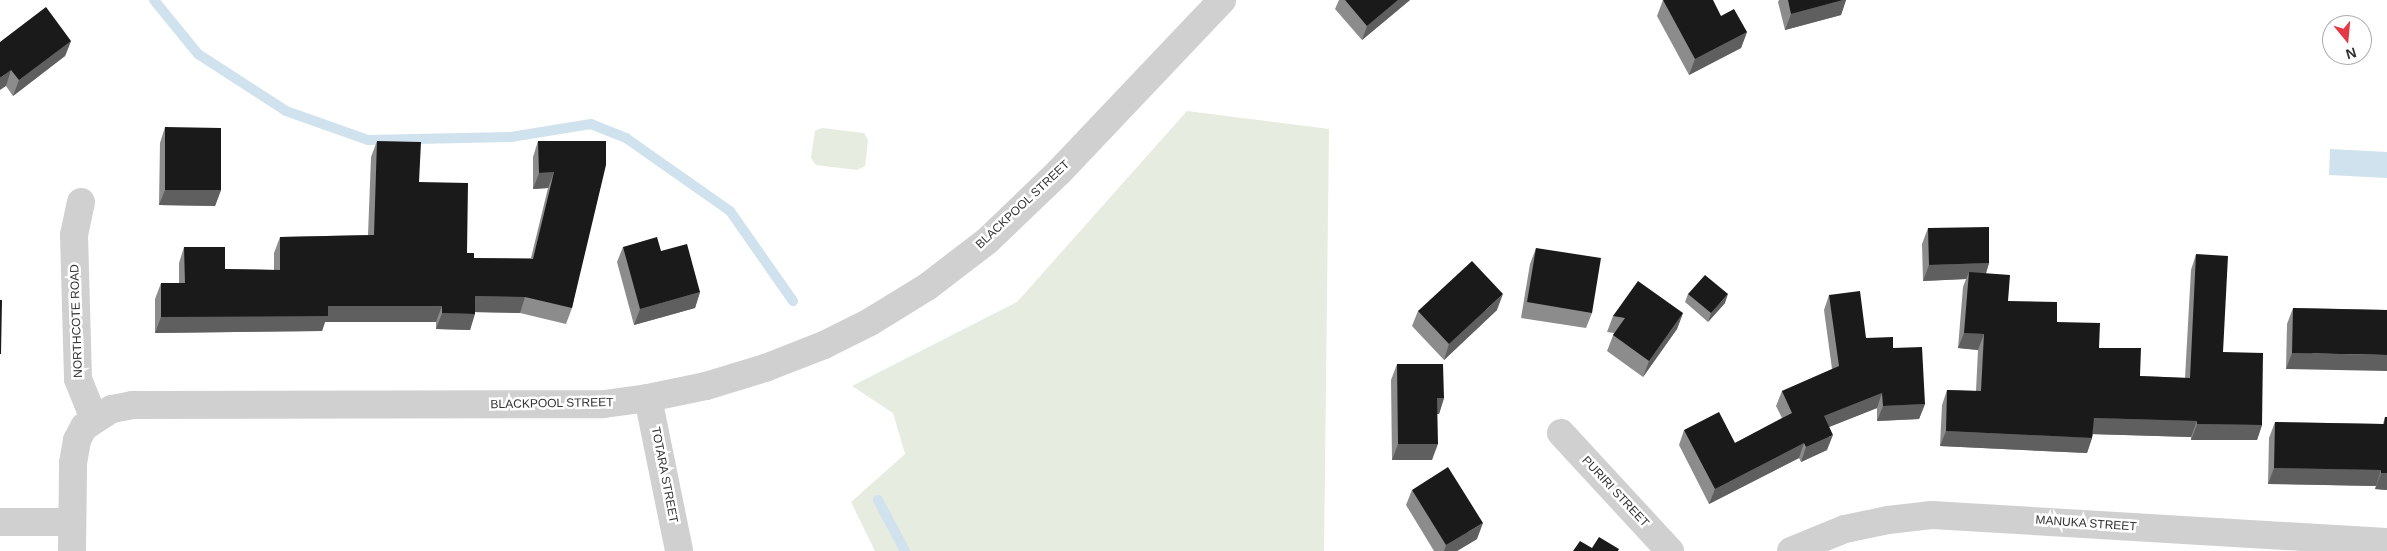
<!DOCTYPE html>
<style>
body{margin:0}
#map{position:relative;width:2387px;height:551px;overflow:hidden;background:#fff;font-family:Helvetica,sans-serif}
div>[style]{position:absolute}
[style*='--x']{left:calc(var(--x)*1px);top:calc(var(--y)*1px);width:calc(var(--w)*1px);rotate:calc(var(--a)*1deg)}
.green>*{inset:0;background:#e6ecdf}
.water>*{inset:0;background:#cfe2ee}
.stream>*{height:10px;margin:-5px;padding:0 5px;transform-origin:5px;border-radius:5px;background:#cfe2ee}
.minor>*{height:28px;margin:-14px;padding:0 14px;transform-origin:14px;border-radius:14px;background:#d0d0d0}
.wall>*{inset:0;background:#8c8c8c}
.shaded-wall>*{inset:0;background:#5f5f5f}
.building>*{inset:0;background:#1a1a1a}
span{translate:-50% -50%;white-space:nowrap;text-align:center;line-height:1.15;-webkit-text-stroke:5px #fff;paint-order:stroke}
.street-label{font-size:12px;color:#333}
.north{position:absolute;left:2322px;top:15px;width:50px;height:50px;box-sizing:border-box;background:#fff;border:1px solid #adadad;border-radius:50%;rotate:163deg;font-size:14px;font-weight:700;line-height:20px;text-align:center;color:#333}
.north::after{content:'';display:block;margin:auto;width:18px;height:22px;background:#e63946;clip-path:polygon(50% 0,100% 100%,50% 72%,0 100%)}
</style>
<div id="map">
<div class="green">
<div style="clip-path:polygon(1187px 111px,1329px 129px,1324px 551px,875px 551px,851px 502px,905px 454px,893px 413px,852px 386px,1017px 302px)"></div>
<div style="clip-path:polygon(822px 128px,864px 133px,868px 140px,865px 166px,857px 170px,816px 165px,811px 158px,815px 131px)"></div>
</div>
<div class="water">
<div style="clip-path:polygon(2330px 149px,2387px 152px,2387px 178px,2329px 175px)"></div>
</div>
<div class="stream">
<div style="--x:154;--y:0;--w:70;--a:50.8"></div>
<div style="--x:198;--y:54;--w:105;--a:32.9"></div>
<div style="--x:286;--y:111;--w:87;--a:19.5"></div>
<div style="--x:368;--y:140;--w:143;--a:-1.2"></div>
<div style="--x:511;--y:137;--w:81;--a:-9.2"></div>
<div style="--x:591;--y:124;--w:38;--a:22"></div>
<div style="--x:626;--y:138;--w:127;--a:35.1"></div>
<div style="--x:730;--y:211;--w:110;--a:55"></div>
<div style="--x:878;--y:500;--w:58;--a:62.1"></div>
</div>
<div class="minor">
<div style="--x:81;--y:202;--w:34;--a:102"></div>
<div style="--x:74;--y:235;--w:144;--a:88.4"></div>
<div style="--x:78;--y:379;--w:43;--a:68.2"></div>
<div style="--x:648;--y:398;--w:156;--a:78.5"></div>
<div style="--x:1561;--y:433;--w:161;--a:47.3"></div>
<div style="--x:0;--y:522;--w:72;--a:0"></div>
<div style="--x:72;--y:551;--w:88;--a:-89.3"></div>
<div style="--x:73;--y:463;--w:23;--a:-80"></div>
<div style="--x:77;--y:440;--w:15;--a:-62"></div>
<div style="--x:84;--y:427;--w:33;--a:-33"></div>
<div style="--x:112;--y:409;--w:20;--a:-11"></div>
<div style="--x:132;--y:405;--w:472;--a:-0.1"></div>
<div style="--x:604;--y:404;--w:44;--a:-7.8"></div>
<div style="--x:648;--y:398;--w:59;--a:-11.7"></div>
<div style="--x:706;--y:386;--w:62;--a:-17"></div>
<div style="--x:765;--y:368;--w:63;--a:-21.3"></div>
<div style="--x:824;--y:345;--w:51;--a:-26.6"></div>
<div style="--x:870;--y:322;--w:67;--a:-31.6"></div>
<div style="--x:927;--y:287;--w:76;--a:-37.5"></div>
<div style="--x:987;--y:241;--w:100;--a:-43.8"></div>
<div style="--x:1059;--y:172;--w:237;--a:-46.5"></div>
<div style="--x:1791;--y:551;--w:58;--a:-22.2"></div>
<div style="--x:1845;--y:529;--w:44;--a:-11.8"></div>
<div style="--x:1888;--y:520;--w:44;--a:-6.5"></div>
<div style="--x:1932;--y:515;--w:456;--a:3.4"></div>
</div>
<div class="wall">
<div style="clip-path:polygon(1339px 0,1410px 0,1362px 40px,1335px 9px)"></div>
<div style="clip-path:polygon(1663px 0,1721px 16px,1747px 32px,1741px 48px,1689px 75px,1657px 16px)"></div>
<div style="clip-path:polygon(1779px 0,1846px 0,1841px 15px,1785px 30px,1778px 2px)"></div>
<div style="clip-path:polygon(71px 41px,65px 56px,13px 96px,6px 86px,0 42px)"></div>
<div style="clip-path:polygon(165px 127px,221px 190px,215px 206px,159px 205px,160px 143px)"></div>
<div style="clip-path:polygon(377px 141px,419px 182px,467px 253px,474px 258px,531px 258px,548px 188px,533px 189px,533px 157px,538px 141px,606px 141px,572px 308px,566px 324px,520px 313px,475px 312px,470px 330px,436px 329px,436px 322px,325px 322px,322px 331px,155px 333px,155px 299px,161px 283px,179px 283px,179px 263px,184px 247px,225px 269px,274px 270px,274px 253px,280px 237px,368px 235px,371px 157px)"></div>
<div style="clip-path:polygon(1928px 228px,1989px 263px,1986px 274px,2008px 301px,2057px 322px,2099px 348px,2140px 376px,2185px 378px,2191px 270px,2196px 254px,2223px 352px,2262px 425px,2257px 440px,2191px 440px,2191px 437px,2093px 434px,2092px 438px,2087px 453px,1940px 446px,1942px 405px,1947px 390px,1976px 391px,1978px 350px,1958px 348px,1963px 287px,1966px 279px,1923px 281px,1922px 244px)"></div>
<div style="clip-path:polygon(623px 247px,661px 251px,700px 292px,695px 308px,634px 325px,617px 262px)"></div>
<div style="clip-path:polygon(1536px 248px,1592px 313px,1586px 328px,1521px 318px,1530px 264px)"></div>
<div style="clip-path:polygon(1688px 294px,1725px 303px,1708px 322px,1685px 302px)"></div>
<div style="clip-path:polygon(1829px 295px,1866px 338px,1893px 348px,1925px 404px,1919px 419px,1877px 421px,1877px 408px,1829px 427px,1827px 450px,1801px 462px,1799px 458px,1709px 504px,1679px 445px,1684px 430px,1735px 443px,1782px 418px,1776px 406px,1782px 391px,1832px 369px,1824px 310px)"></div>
<div style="clip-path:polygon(2293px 308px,2387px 310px,2286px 369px,2287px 324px)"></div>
<div style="clip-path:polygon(1497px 310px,1444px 360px,1412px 326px,1418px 311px)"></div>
<div style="clip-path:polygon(1683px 313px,1677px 329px,1643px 377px,1607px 351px,1614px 333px,1607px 332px,1613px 316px)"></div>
<div style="clip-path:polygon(1397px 364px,1444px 398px,1439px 414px,1437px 414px,1432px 460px,1392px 460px,1391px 380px)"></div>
<div style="clip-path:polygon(2387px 416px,2387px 490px,2375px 489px,2376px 486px,2268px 484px,2269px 438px,2275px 422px,2383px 424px,2385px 417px,2387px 417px)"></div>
<div style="clip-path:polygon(1412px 490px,1477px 539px,1457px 551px,1434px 551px,1406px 505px)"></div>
</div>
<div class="shaded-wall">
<div style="clip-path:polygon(1398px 0,1410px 0,1362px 40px,1367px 26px)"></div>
<div style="clip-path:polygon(1843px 0,1846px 0,1841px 15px,1785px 30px,1791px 14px)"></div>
<div style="clip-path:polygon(1747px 32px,1741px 48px,1689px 75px,1695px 59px)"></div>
<div style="clip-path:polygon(71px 41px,65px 56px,13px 96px,19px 80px)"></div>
<div style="clip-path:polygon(11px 70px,6px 86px,0 90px,0 78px)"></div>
<div style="clip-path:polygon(554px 172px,548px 188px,533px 189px,539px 173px)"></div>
<div style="clip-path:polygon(165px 190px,221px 190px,215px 206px,159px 205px)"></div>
<div style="clip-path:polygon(1989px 263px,1984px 279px,1969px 272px,1966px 279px,1923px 281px,1929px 265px)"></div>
<div style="clip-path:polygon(700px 292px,695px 308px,634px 325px,640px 309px)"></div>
<div style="clip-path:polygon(1503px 294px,1497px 310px,1444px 360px,1449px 344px)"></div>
<div style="clip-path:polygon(1728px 294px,1725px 303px,1708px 322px,1711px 313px)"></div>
<div style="clip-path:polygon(475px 296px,525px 297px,520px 313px,470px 312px)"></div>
<div style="clip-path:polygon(328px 306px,442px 306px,436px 322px,325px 322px,322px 331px,155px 333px,161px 317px)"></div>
<div style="clip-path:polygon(442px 313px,475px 314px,470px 330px,436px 329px)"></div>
<div style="clip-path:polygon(1683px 313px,1677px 329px,1643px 377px,1649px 361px)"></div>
<div style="clip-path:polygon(1964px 333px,1984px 334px,1978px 350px,1958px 348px)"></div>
<div style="clip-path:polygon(2292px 353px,2387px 355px,2387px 371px,2286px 369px)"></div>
<div style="clip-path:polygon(1882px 393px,1877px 408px,1819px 431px,1824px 416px)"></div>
<div style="clip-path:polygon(1437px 398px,1444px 398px,1439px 414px,1431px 414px)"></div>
<div style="clip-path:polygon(1925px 404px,1919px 419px,1877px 421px,1883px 406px)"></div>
<div style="clip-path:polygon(2094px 418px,2197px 421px,2191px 437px,2088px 434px)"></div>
<div style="clip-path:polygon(2197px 424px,2262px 425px,2257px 440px,2191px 440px)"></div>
<div style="clip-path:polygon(1946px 431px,2092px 438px,2087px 453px,1940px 446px)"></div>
<div style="clip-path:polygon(1833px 435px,1827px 450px,1801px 462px,1806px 447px)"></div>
<div style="clip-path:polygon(1804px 443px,1799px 458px,1709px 504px,1715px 489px)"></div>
<div style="clip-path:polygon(1398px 444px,1438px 444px,1432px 460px,1392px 460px)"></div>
<div style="clip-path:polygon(2274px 468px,2381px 470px,2376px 486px,2268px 484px)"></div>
<div style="clip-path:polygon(2381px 473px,2387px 473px,2387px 490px,2375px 489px)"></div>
<div style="clip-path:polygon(1483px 523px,1477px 539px,1457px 551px,1444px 551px,1446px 545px)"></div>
</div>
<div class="building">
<div style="clip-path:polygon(1345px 0,1398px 0,1367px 26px)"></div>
<div style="clip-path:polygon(1663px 0,1713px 0,1721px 16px,1734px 9px,1747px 32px,1695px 59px)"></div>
<div style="clip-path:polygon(1788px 0,1843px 0,1791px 14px)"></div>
<div style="clip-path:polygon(46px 7px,71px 41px,19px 80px,11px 70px,0 78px,0 42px)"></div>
<div style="clip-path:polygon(165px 127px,221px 128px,221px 190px,165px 190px)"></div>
<div style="clip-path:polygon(377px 141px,421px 142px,419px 182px,468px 183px,467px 253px,474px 253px,474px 258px,533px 259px,554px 172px,539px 173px,538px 141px,606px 141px,606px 165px,572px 308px,525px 297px,475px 296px,475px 314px,442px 313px,442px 306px,328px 306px,328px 316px,161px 317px,161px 283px,185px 283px,184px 247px,225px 247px,225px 269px,280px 270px,280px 237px,374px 235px)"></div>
<div style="clip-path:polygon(1989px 227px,1989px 263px,1929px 265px,1928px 228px)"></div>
<div style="clip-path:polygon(657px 237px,661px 251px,687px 244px,700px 292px,640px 309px,623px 247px)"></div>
<div style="clip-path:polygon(1536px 248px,1601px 258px,1592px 313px,1527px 302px)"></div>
<div style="clip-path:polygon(2196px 254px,2228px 256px,2223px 352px,2263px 353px,2262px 425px,2197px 424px,2197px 421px,2094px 418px,2092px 438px,1946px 431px,1947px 390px,1981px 391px,1984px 334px,1964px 333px,1969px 272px,2010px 275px,2008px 301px,2057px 302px,2057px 322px,2100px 323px,2099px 348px,2141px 348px,2140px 376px,2190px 378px)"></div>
<div style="clip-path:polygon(1472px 261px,1503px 294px,1449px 344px,1418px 311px)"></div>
<div style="clip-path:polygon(1705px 275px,1728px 294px,1711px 313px,1688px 294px)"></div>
<div style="clip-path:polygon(1638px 281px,1683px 313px,1649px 361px,1613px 335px,1625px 318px,1613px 316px)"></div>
<div style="clip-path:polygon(1860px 291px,1866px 338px,1893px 337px,1893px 348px,1922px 347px,1925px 404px,1883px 406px,1882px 393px,1824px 416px,1833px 435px,1806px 447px,1804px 443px,1715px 489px,1684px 430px,1719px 412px,1735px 443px,1792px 413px,1782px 391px,1839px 366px,1829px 295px)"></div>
<div style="clip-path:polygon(0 300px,2px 300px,1px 354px,0 354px)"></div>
<div style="clip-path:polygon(2293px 308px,2387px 310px,2387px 355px,2292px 353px)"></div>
<div style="clip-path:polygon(1397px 364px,1443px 364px,1444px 398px,1437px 398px,1438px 444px,1398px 444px)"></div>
<div style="clip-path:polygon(2385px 417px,2387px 417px,2387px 473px,2381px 473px,2381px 470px,2274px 468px,2275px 422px,2384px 424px)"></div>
<div style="clip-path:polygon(1448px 467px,1483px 523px,1446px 545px,1412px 490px)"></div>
<div style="clip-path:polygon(1599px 537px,1619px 549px,1618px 551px,1573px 551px,1580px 541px,1592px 548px)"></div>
</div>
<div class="street-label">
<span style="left:1023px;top:205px;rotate:-43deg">BLACKPOOL STREET</span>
<span style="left:77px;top:321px;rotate:-92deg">NORTHCOTE ROAD</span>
<span style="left:552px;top:404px;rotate:-1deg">BLACKPOOL STREET</span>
<span style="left:664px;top:475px;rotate:79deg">TOTARA STREET</span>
<span style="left:1615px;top:492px;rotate:47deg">PURIRI STREET</span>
<span style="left:2086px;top:524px;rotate:4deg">MANUKA STREET</span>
</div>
<div class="north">N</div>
</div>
